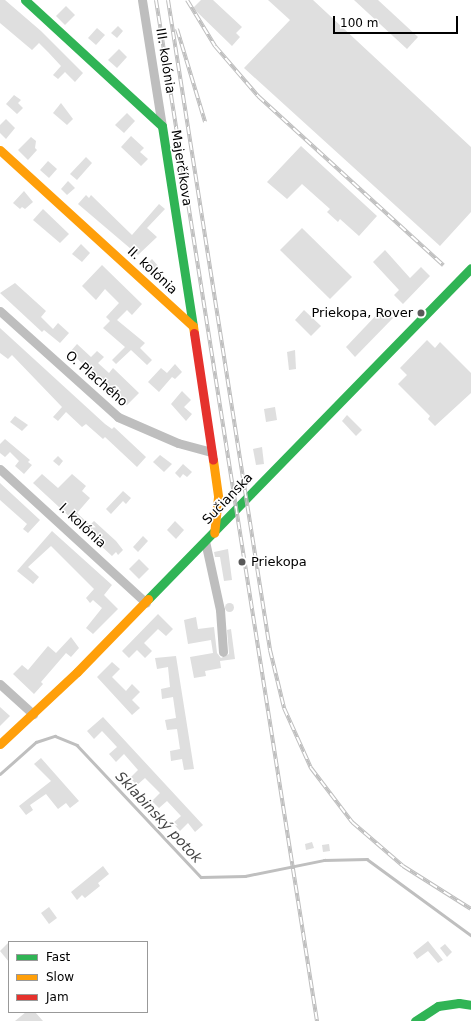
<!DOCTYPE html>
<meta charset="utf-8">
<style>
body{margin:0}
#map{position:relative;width:471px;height:1021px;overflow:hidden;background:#fff;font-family:"DejaVu Sans",sans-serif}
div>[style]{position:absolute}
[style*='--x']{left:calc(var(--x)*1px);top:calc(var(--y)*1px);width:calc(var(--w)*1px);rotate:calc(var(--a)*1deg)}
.stream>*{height:2.5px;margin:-1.25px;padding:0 1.25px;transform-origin:1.25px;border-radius:1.25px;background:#bfbfbf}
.building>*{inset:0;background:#dfdfdf}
.round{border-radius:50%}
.street>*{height:9px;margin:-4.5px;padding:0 4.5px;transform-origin:4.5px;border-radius:4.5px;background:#bebebe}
.fast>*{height:9px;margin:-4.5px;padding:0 4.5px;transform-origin:4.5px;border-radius:4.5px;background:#30b455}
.slow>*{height:9px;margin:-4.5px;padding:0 4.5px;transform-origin:4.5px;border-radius:4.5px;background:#ff9f0a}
.jam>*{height:9px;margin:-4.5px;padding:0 4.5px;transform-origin:4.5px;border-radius:4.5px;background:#e5322d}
.rail>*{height:4px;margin-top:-2px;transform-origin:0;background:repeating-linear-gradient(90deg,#fff 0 8px,#bebebe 0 16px);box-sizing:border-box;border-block:1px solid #bebebe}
.dots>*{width:11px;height:11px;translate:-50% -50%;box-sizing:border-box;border:2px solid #fff;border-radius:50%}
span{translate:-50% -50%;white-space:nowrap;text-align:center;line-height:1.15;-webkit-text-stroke:3px #fff;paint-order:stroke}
.street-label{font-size:13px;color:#000}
.poi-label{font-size:13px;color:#000}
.right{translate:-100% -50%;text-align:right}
.left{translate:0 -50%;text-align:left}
.water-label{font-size:14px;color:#444;font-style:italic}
.legend{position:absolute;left:8px;top:941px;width:140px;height:72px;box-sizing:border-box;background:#fff;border:1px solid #999;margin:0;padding:5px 7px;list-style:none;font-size:12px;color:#000}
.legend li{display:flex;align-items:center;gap:8px;height:20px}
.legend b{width:20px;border:1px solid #999}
.scale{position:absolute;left:333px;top:16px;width:125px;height:18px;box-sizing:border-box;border:2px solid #000;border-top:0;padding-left:5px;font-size:12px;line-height:14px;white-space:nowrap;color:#000;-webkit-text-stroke:3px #fff;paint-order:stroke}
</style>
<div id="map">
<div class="stream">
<div style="--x:0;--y:774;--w:48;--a:-41.6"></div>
<div style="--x:36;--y:742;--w:20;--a:-18"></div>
<div style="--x:55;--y:736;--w:24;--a:22"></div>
<div style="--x:77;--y:745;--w:181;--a:46.8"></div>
<div style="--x:201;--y:877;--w:44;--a:-1.3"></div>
<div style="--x:245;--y:876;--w:81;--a:-11.4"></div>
<div style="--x:324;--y:860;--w:43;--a:-1.3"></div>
<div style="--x:367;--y:859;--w:129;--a:36.2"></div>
</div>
<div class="building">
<div style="clip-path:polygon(0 0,5px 0,41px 31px,83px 73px,75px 82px,65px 72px,58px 79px,53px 75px,61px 66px,48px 52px,39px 43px,32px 50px,0 23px)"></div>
<div style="clip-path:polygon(201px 0,213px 0,242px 27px,236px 33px,240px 37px,232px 46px,193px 8px)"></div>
<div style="clip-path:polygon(268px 0,313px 0,471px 147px,471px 212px,440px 246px,244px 68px,290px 20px)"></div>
<div style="clip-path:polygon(354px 0,378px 0,418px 37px,407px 49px)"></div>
<div style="clip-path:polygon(66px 6px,75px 15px,65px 25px,56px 16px)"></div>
<div style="clip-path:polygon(118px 26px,123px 31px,117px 38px,111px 33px)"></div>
<div style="clip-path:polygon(97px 28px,105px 35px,96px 45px,88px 38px)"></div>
<div style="clip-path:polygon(119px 49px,127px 57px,117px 68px,108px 60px)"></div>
<div style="clip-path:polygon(14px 95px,21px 100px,18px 103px,23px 108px,17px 114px,6px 104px)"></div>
<div style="clip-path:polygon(61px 103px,73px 119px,67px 125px,53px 113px)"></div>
<div style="clip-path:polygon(127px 113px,135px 121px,124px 133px,115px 125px)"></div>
<div style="clip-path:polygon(6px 119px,15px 128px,6px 139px,0 133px,0 125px)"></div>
<div style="clip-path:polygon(131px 136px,144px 148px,140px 152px,148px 159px,141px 166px,121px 147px)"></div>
<div style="clip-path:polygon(31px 137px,36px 141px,35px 148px,37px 150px,28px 160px,18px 150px)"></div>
<div style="clip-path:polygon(301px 146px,377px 216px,359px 236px,340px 219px,338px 222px,327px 212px,330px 209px,302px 184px,287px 199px,267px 182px)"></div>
<div style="clip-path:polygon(86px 157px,92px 163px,77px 180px,70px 174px)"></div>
<div style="clip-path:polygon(48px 161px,57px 169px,49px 178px,40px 170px)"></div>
<div style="clip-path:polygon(68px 181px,75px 188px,67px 195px,61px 189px)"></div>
<div style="clip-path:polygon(24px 191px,33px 202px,25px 209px,22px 207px,20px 209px,13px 203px)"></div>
<div style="clip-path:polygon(86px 195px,89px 198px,91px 195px,132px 235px,159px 204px,165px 209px,147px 228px,157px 237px,138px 255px,78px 204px)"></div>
<div style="clip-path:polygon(43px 209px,69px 234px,60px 243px,33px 220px)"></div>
<div style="clip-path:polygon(302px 228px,352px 277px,330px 299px,280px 250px)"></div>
<div style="clip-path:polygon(81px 244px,90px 253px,82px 262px,72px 254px)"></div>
<div style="clip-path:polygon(385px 250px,410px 278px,421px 267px,430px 276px,403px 304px,394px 295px,399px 290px,373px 262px)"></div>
<div style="clip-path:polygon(152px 259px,159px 267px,153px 273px,146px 265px)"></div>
<div style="clip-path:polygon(102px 265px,142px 304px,132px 315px,127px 310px,117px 320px,145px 343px,140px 348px,152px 360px,147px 365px,131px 350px,116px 364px,112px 360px,125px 347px,103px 328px,110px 321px,106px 317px,119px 303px,105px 289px,96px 300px,82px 286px)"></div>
<div style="clip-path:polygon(15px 283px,46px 311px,41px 317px,53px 329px,58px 323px,69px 333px,60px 343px,44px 330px,42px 332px,0 293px)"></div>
<div style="clip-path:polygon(383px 308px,393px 318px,355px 357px,346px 347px)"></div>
<div style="clip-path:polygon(304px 310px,321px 326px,311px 336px,295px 320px)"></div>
<div style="clip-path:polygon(0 328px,105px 424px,112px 429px,114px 427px,146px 457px,137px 467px,105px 437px,103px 439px,86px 424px,82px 427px,66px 412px,58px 421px,53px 417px,62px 407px,12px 355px,8px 359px,0 353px)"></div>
<div style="clip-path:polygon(427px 340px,435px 348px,440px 342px,471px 373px,471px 393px,435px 426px,428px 419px,430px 416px,398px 384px,407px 375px,400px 368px)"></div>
<div style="clip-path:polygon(77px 344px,91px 357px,97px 351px,104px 357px,98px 363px,109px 373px,113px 368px,139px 393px,127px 405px,70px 352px)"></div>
<div style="clip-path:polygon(295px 350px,296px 369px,289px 370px,287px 352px)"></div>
<div style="clip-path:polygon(175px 364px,182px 372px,175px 379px,172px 377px,159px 392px,148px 382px,161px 368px,167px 373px)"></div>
<div style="clip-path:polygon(182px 391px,191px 400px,184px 407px,192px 414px,186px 421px,171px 404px)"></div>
<div style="clip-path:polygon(275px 407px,277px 420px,266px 422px,264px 409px)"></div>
<div style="clip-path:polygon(347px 415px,362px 430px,356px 436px,342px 421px)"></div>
<div style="clip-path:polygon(15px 416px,28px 425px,22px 431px,10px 422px)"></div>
<div style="clip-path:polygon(5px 439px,30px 460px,28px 462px,32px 465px,24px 474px,15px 466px,19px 461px,10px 452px,5px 457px,0 453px,0 444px)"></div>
<div style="clip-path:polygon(262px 447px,264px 464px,256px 465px,253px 449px)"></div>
<div style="clip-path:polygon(160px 455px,172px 464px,164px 472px,153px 462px)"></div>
<div style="clip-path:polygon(58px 456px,63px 461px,59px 466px,53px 461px)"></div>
<div style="clip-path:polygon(183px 464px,192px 472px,187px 477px,183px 474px,180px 478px,175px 473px)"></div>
<div style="clip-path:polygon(42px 474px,58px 488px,72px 474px,86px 486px,82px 491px,90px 498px,77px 513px,90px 525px,94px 521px,116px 541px,123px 550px,118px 555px,116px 552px,112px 556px,33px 483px)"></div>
<div style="clip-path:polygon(0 483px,40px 520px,28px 533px,23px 529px,27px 524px,0 500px)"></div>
<div style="clip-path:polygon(123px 491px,131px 498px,126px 504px,123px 501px,111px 514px,106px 509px)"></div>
<div style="clip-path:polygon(175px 521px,184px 530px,176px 539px,167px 530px)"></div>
<div style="clip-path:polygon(52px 531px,112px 585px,104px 595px,118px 609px,93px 634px,86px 628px,102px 608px,93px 600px,90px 603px,86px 598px,94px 589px,51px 546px,28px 567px,39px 577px,33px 584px,17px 571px)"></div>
<div style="clip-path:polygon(143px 536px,148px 541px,138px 552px,133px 547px)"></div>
<div style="clip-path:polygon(228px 549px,232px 580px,224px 581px,220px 557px,215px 557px,214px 552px)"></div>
<div style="clip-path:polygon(139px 559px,149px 569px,139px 579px,129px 569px)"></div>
<div class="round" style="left:224.5px;top:602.5px;width:9px;height:9px"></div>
<div style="clip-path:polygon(158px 614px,173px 629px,166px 636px,158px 629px,144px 643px,152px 651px,145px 658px,137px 650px,129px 658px,122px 651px)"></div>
<div style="clip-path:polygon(196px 617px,198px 629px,214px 627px,217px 653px,221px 658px,229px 654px,227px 630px,231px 629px,235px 659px,220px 661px,221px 668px,205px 671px,206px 676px,194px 678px,190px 657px,213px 653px,211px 640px,188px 644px,184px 620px)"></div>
<div style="clip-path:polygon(71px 637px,79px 648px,71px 657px,66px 653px,41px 682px,43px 684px,34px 694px,13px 674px,22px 665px,28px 670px,48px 646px,56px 653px)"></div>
<div style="clip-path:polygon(176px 656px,194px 769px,184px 770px,182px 759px,171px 761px,170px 751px,180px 749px,177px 729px,167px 730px,165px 720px,176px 718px,173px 697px,162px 699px,161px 689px,170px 687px,168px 667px,157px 669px,155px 658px)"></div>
<div style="clip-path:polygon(112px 662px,120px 669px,112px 677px,126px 691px,132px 684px,140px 692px,132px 700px,140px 708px,132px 715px,97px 677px)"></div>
<div style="clip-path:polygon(0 707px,10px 716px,0 726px)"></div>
<div style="clip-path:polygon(103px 717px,203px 825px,195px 832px,188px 823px,180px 831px,173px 823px,181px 816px,167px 801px,159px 808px,152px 801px,160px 793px,145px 778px,137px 785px,130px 778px,138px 770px,124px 754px,116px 762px,109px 754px,117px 747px,102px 731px,94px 739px,87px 731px)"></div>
<div style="clip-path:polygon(41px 758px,79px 801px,70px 808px,66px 803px,58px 809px,46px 794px,30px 805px,33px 810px,26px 815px,19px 806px,51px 781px,34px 764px)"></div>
<div style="clip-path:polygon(312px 842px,314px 848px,306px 850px,305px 844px)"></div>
<div style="clip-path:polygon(329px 844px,330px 851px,323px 852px,322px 845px)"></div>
<div style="clip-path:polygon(103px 866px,109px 874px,98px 883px,100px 886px,85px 898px,82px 895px,77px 900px,71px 892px)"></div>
<div style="clip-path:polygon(49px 907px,57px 918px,49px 924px,41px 913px)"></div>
<div style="clip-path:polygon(428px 941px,443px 960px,438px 963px,428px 951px,417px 959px,413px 953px)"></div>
<div style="clip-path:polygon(9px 942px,9px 962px,0 951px)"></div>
<div style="clip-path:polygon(445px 944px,452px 952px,447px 957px,440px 948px)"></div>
<div style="clip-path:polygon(26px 1012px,35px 1012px,43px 1021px,15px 1021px)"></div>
</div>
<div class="street">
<div style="--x:142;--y:0;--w:128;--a:81"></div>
<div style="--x:0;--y:311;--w:159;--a:41.9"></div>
<div style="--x:118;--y:417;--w:65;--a:23.4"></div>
<div style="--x:178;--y:443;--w:35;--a:15"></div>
<div style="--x:0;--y:469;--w:198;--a:42.5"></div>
<div style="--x:205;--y:541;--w:71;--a:77.7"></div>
<div style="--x:220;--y:610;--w:42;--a:85.9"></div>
<div style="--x:0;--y:684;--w:45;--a:42.3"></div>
</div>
<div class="fast">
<div style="--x:25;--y:0;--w:186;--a:42.6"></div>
<div style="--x:162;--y:126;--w:202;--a:81.2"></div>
<div style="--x:148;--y:599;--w:462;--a:-45.7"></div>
<div style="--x:415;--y:1021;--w:27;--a:-33"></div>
<div style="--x:438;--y:1006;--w:21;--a:-8"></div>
<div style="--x:459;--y:1003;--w:12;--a:9"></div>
</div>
<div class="slow">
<div style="--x:0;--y:150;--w:261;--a:42.4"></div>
<div style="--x:193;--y:326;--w:7;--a:82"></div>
<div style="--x:213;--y:460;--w:37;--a:82"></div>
<div style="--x:218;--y:497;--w:36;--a:96"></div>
<div style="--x:0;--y:744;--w:105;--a:-43.1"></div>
<div style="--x:77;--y:672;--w:102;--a:-45.8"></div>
</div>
<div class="jam">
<div style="--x:194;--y:333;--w:128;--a:81.5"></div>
</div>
<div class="rail">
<div style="--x:156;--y:0;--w:1034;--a:81.04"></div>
<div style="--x:168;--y:0;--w:658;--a:81.08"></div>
<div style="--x:270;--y:650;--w:60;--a:76.4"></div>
<div style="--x:284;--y:708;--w:66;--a:65.8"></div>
<div style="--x:311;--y:768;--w:68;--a:52.8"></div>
<div style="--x:352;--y:822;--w:67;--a:40.8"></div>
<div style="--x:403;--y:866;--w:80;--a:32.3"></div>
<div style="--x:187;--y:0;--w:54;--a:58.7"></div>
<div style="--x:215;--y:46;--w:66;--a:49.3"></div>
<div style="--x:258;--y:96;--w:251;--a:42.4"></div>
<div style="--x:177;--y:29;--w:97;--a:73.2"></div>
</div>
<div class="dots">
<div style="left:421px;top:313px;background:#595959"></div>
<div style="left:242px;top:562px;background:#595959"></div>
</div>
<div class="street-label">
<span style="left:165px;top:61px;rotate:81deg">III. kolónia</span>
<span style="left:181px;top:168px;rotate:81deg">Majerčíkova</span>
<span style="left:152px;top:271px;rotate:43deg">II. kolónia</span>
<span style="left:96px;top:379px;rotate:41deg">O. Plachého</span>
<span style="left:228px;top:499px;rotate:-46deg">Sučianska</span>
<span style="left:82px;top:526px;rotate:43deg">I. kolónia</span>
</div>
<div class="poi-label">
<span class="right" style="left:413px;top:313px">Priekopa, Rover</span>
<span class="left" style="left:251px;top:562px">Priekopa</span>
</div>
<div class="water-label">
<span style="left:159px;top:817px;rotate:47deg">Sklabinský potok</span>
</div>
<ul class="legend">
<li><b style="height:5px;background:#30b455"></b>Fast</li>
<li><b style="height:5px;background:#ff9f0a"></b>Slow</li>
<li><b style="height:5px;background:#e5322d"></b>Jam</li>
</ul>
<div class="scale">100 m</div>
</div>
